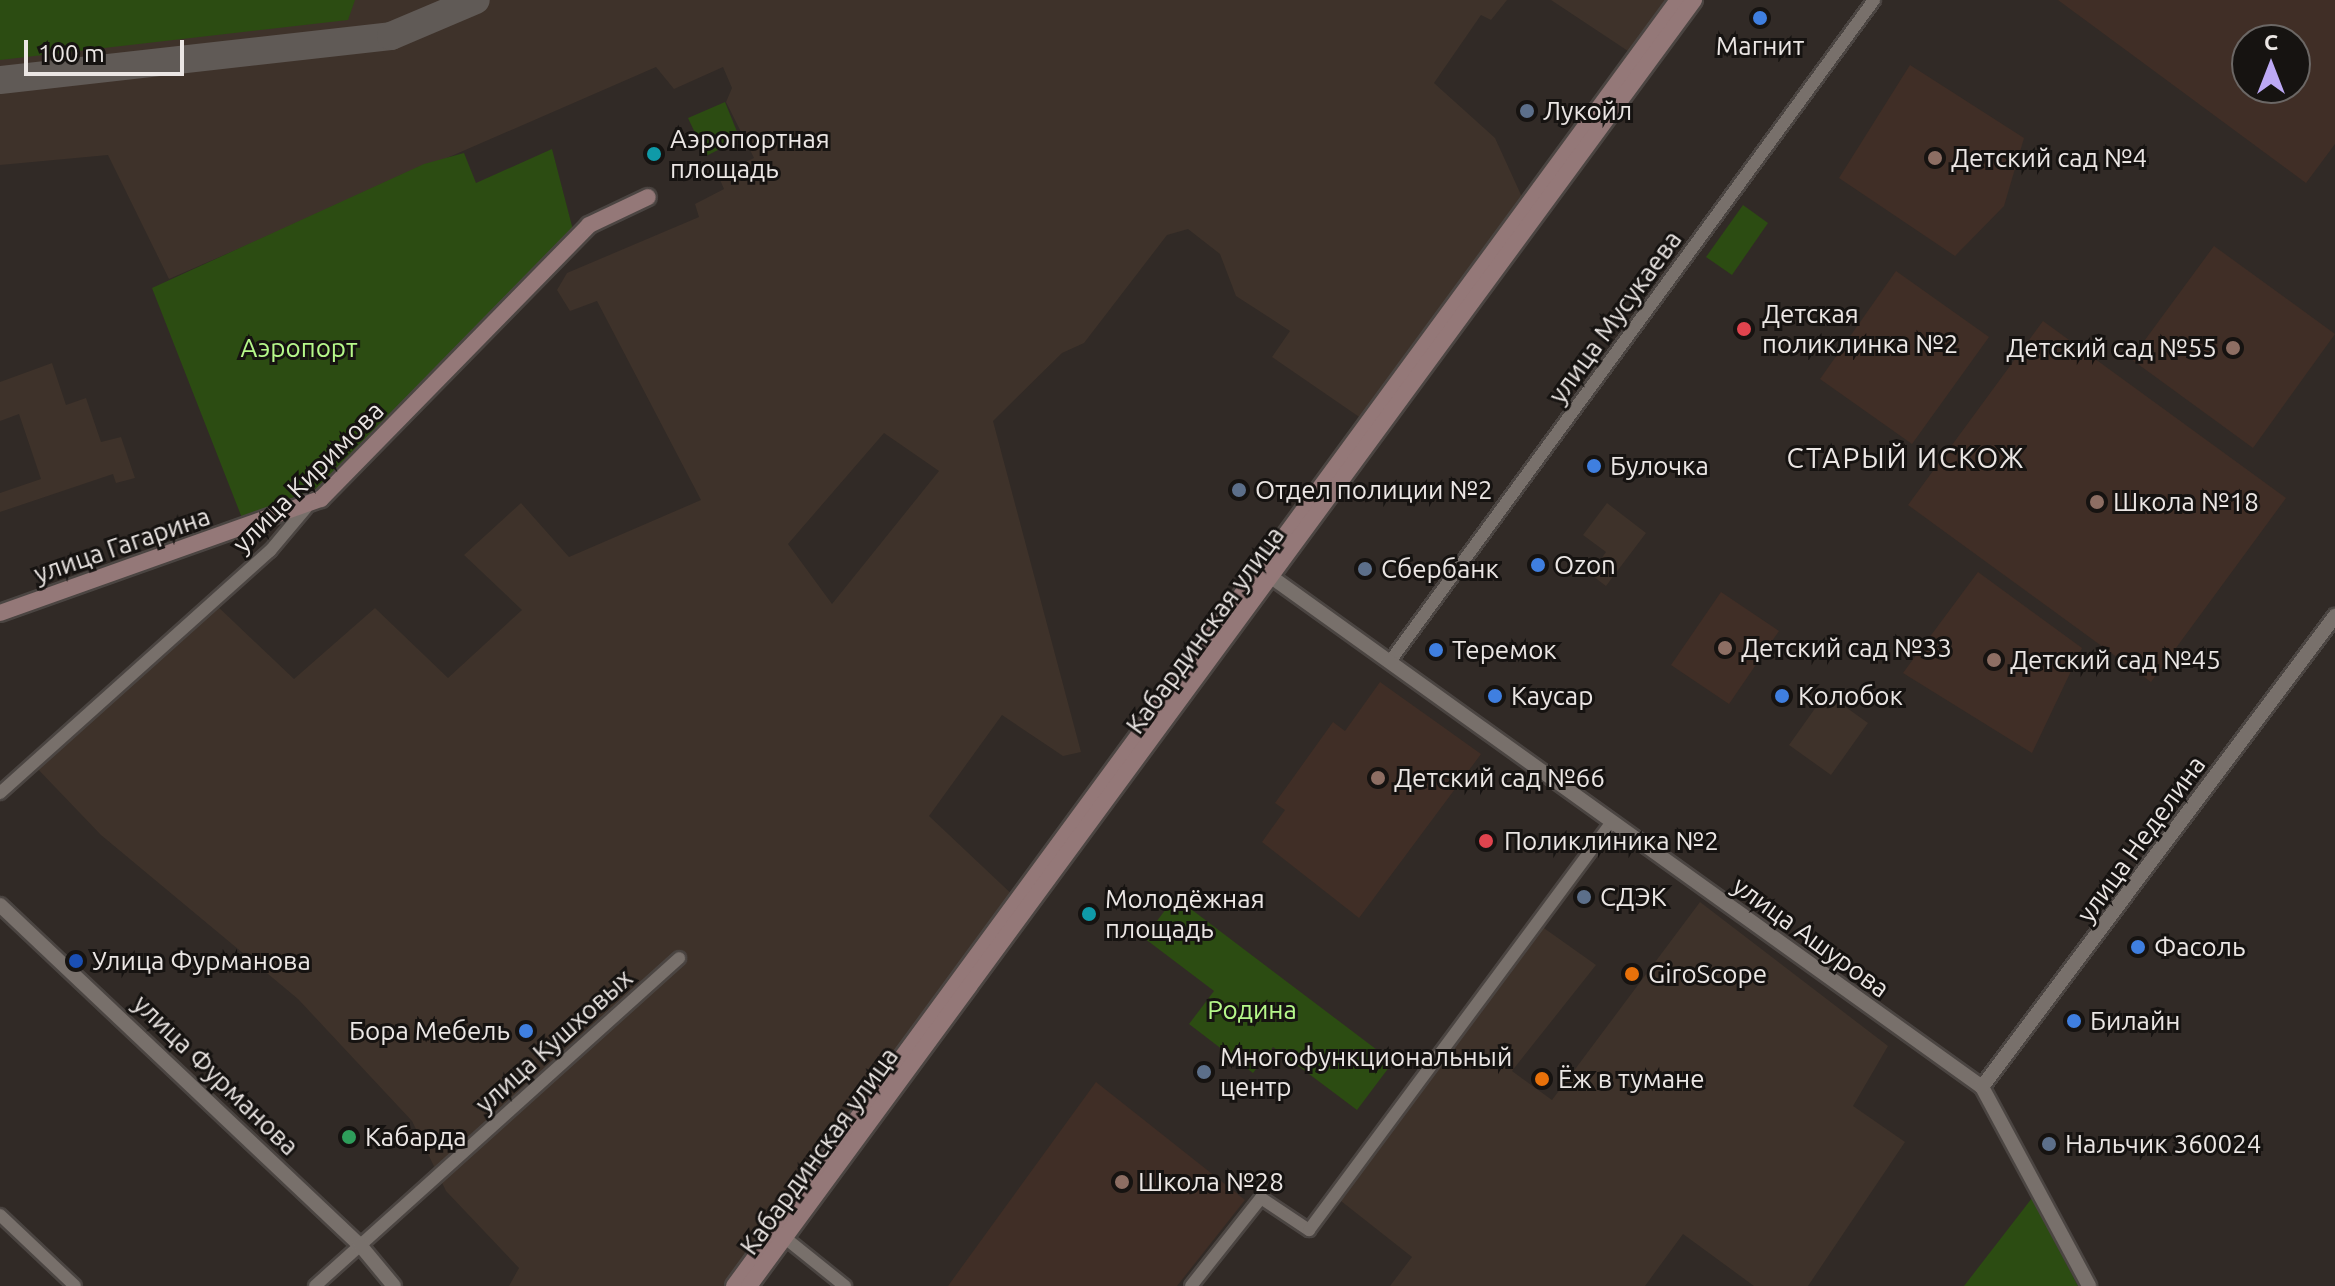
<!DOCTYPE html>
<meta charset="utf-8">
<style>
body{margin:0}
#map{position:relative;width:2335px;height:1286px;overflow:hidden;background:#312a26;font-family:Ubuntu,sans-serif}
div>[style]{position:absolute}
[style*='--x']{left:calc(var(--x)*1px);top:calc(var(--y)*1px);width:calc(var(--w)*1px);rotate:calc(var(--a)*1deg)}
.built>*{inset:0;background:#3e322a}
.education>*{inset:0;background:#402e26}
.green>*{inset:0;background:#2c4c12}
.taxiway>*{height:28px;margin:-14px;padding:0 14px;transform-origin:14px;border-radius:14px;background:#605a56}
.roads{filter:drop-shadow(2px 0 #4b4542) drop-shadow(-2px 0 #4b4542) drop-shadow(0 2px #4b4542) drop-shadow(0 -2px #4b4542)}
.minor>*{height:12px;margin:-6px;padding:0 6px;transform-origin:6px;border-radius:6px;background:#78706b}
.tertiary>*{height:14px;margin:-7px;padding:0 7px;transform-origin:7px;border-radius:7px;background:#78706b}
.secondary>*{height:16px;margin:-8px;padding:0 8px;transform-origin:8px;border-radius:8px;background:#947878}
.dots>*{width:22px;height:22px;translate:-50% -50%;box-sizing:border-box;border:4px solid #161311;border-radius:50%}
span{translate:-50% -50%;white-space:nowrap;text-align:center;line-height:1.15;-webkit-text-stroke:6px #161311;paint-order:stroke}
.poi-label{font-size:26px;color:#ebe6e4}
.left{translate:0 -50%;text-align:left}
.right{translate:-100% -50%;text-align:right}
.street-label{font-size:26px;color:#ebe6e4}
.park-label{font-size:26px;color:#b6f88a}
.neighbourhood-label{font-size:28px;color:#ebe6e4;letter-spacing:2px}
.north{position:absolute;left:2231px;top:24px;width:80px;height:80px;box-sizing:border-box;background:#161311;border:2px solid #6b6765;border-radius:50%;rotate:0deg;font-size:22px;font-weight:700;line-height:32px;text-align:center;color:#ebe6e4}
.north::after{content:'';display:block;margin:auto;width:28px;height:36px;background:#bda9f5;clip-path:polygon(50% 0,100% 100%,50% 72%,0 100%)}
.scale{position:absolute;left:24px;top:40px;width:160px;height:36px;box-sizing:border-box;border:4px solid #ebe6e4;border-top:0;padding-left:10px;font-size:24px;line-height:28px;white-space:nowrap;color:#ebe6e4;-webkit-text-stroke:6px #161311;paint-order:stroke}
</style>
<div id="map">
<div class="built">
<div style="clip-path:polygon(evenodd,0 0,1507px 0,1491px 20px,1481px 15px,1434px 83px,1495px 138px,1522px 197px,1631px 53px,1551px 0,1678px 0,1368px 423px,1272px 357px,1290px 331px,1236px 296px,1220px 254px,1188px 229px,1167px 235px,1084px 343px,1062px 353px,993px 421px,1081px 752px,1063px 756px,1002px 715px,929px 816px,1018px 900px,734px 1286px,509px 1286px,519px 1268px,446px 1191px,412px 1121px,298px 999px,101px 835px,32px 763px,213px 602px,294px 679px,375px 608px,448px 678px,522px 610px,464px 555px,521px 503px,569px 557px,701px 500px,597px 301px,570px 311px,557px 290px,567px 273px,699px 217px,695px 204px,724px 189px,718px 175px,754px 158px,726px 102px,732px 88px,723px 67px,674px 89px,656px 67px,169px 279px,108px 155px,0 165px,0 0,884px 433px,939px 471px,832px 604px,788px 544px,884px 433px)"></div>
<div style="clip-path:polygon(52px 363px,66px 405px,86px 398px,101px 442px,121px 437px,135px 478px,116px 483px,113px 474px,0 512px,0 493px,41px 479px,19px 414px,0 421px,0 382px)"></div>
<div style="clip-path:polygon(1607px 503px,1646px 533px,1606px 586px,1590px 574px,1606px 552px,1583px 535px)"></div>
<div style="clip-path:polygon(1826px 693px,1868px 723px,1831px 775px,1789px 745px)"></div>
<div style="clip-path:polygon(1700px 902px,1888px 1046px,1853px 1106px,1905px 1142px,1808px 1286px,1754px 1286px,1683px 1234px,1645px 1286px,1390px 1286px,1412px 1257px,1341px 1201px,1541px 926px,1596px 965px,1512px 1071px,1552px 1100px)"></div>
</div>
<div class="education">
<div style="clip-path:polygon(evenodd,2058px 0,2335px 0,2335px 144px,2306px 183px,2058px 0,2247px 40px,2295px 40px,2295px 88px,2247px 88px,2247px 40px)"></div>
<div style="clip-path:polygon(1910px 65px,2024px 138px,2004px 206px,1955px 256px,1839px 178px)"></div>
<div style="clip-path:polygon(2214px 246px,2335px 334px,2253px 448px,2131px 359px)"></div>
<div style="clip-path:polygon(1896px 271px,1989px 337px,1912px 444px,1820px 379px)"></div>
<div style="clip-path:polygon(2043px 321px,2286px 498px,2151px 682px,1908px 505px)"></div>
<div style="clip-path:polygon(1978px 572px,2082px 648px,2032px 753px,1903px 673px)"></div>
<div style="clip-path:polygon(1721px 592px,1779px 631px,1729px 704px,1671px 665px)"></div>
<div style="clip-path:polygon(1380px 682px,1481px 754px,1359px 918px,1262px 842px,1285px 810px,1275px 803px,1333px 722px,1345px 731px)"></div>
<div style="clip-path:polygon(1096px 1082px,1245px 1200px,1177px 1286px,948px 1286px)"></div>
</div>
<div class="green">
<div style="clip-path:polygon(0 0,355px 0,348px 20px,0 60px)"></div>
<div style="clip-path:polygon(725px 102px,740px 139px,706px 156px,688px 118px)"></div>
<div style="clip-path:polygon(552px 149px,573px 230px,324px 485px,242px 518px,152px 288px,424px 164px,464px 153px,476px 183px)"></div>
<div style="clip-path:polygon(1743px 205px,1768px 223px,1732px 275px,1706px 257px)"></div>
<div style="clip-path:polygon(1175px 897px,1393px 1062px,1357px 1110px,1273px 1047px,1253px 1073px,1189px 1024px,1214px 991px,1144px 938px)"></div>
<div style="clip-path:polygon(2032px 1198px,2078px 1286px,1964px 1286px,2022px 1211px)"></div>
</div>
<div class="taxiway">
<div style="--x:0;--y:80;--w:393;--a:-6.4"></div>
<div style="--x:391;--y:36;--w:92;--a:-23"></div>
</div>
<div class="roads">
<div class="minor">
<div style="--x:1391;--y:660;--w:818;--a:-53.8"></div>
<div style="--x:0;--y:793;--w:363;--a:-41.9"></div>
<div style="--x:270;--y:551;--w:56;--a:-50.1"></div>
<div style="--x:0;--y:1215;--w:103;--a:43.4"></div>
<div style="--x:779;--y:1233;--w:85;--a:38.8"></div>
<div style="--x:315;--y:1286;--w:490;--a:-42"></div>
<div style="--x:1191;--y:1286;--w:112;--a:-51.5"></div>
<div style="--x:1261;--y:1198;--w:58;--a:33.7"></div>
<div style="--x:1309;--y:1230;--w:508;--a:-53.4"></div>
</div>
<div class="tertiary">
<div style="--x:1263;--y:571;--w:885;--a:35.67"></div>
<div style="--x:1982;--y:1087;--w:226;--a:61.7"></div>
<div style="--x:0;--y:905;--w:495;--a:43.4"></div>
<div style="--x:360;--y:1245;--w:53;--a:50.3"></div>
<div style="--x:1982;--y:1087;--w:589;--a:-53.15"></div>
</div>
<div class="secondary">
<div style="--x:0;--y:613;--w:341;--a:-19.6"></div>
<div style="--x:321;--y:499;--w:383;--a:-45.6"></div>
<div style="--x:589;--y:225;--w:65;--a:-25.4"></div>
<div style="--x:734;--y:1286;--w:1595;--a:-53.72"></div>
<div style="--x:749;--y:1286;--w:1596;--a:-53.69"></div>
</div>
</div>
<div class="dots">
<div style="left:1760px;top:18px;background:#3f7fe0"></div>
<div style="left:1527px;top:111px;background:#5c6f8a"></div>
<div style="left:654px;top:154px;background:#0f9aa8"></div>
<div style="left:1935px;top:158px;background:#8d6e63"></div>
<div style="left:1744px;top:329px;background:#e0444e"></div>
<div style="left:2233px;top:348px;background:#8d6e63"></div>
<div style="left:1594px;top:466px;background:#3f7fe0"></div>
<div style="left:1239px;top:490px;background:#5c6f8a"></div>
<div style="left:2097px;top:502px;background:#8d6e63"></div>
<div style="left:1538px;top:565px;background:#3f7fe0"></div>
<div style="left:1365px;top:569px;background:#5c6f8a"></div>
<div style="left:1725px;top:648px;background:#8d6e63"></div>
<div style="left:1436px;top:650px;background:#3f7fe0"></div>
<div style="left:1994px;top:660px;background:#8d6e63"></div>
<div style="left:1495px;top:696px;background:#3f7fe0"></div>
<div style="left:1782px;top:696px;background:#3f7fe0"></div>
<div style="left:1378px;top:778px;background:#8d6e63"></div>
<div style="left:1486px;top:841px;background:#e0444e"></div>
<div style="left:1584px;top:897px;background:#5c6f8a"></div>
<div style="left:1089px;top:914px;background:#0f9aa8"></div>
<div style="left:2138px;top:947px;background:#3f7fe0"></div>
<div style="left:76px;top:961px;background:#1a4fb4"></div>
<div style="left:1632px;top:974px;background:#e8710a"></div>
<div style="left:2074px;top:1021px;background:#3f7fe0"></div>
<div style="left:526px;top:1031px;background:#3f7fe0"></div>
<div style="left:1204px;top:1072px;background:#5c6f8a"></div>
<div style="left:1542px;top:1079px;background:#e8710a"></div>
<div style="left:349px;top:1137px;background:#2e9e5b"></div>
<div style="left:2049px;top:1144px;background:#5c6f8a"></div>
<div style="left:1122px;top:1182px;background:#8d6e63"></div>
</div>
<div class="poi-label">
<span style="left:1760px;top:46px">Магнит</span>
<span class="left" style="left:1543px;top:111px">Лукойл</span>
<span class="left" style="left:670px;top:154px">Аэропортная<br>площадь</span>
<span class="left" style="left:1951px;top:158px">Детский сад №4</span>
<span class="left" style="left:1762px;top:329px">Детская<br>поликлинка №2</span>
<span class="right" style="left:2217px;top:348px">Детский сад №55</span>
<span class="left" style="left:1610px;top:466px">Булочка</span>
<span class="left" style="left:1255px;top:490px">Отдел полиции №2</span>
<span class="left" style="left:2113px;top:502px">Школа №18</span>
<span class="left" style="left:1554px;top:565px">Ozon</span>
<span class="left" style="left:1381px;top:569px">Сбербанк</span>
<span class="left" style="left:1741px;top:648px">Детский сад №33</span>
<span class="left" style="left:1452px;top:650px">Теремок</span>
<span class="left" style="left:2010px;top:660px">Детский сад №45</span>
<span class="left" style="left:1511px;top:696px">Каусар</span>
<span class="left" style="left:1798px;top:696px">Колобок</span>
<span class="left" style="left:1394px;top:778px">Детский сад №66</span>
<span class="left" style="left:1504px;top:841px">Поликлиника №2</span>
<span class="left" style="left:1600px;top:897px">СДЭК</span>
<span class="left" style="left:1105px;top:914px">Молодёжная<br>площадь</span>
<span class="left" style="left:2154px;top:947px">Фасоль</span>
<span class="left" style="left:92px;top:961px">Улица Фурманова</span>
<span class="left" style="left:1648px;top:974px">GiroScope</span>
<span class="left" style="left:2090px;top:1021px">Билайн</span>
<span class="right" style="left:510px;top:1031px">Бора Мебель</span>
<span class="left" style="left:1220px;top:1072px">Многофункциональный<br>центр</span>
<span class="left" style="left:1558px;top:1079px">Ёж в тумане</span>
<span class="left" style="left:365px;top:1137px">Кабарда</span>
<span class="left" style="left:2065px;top:1144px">Нальчик 360024</span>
<span class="left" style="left:1138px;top:1182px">Школа №28</span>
</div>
<div class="street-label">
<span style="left:1615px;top:317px;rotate:-54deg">улица Мусукаева</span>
<span style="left:308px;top:477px;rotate:-45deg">улица Киримова</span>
<span style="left:122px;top:545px;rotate:-19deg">улица Гагарина</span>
<span style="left:1205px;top:630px;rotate:-54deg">Кабардинская улица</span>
<span style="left:2141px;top:839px;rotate:-54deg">улица Неделина</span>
<span style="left:1811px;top:937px;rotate:36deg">улица Ашурова</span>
<span style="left:554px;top:1041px;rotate:-42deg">улица Кушховых</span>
<span style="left:216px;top:1075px;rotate:44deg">улица Фурманова</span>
<span style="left:819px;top:1151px;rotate:-54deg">Кабардинская улица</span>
</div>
<div class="park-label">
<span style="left:299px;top:348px">Аэропорт</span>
<span style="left:1252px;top:1010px">Родина</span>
</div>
<div class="neighbourhood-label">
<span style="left:1906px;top:458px">СТАРЫЙ ИСКОЖ</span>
</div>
<div class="north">С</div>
<div class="scale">100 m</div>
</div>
